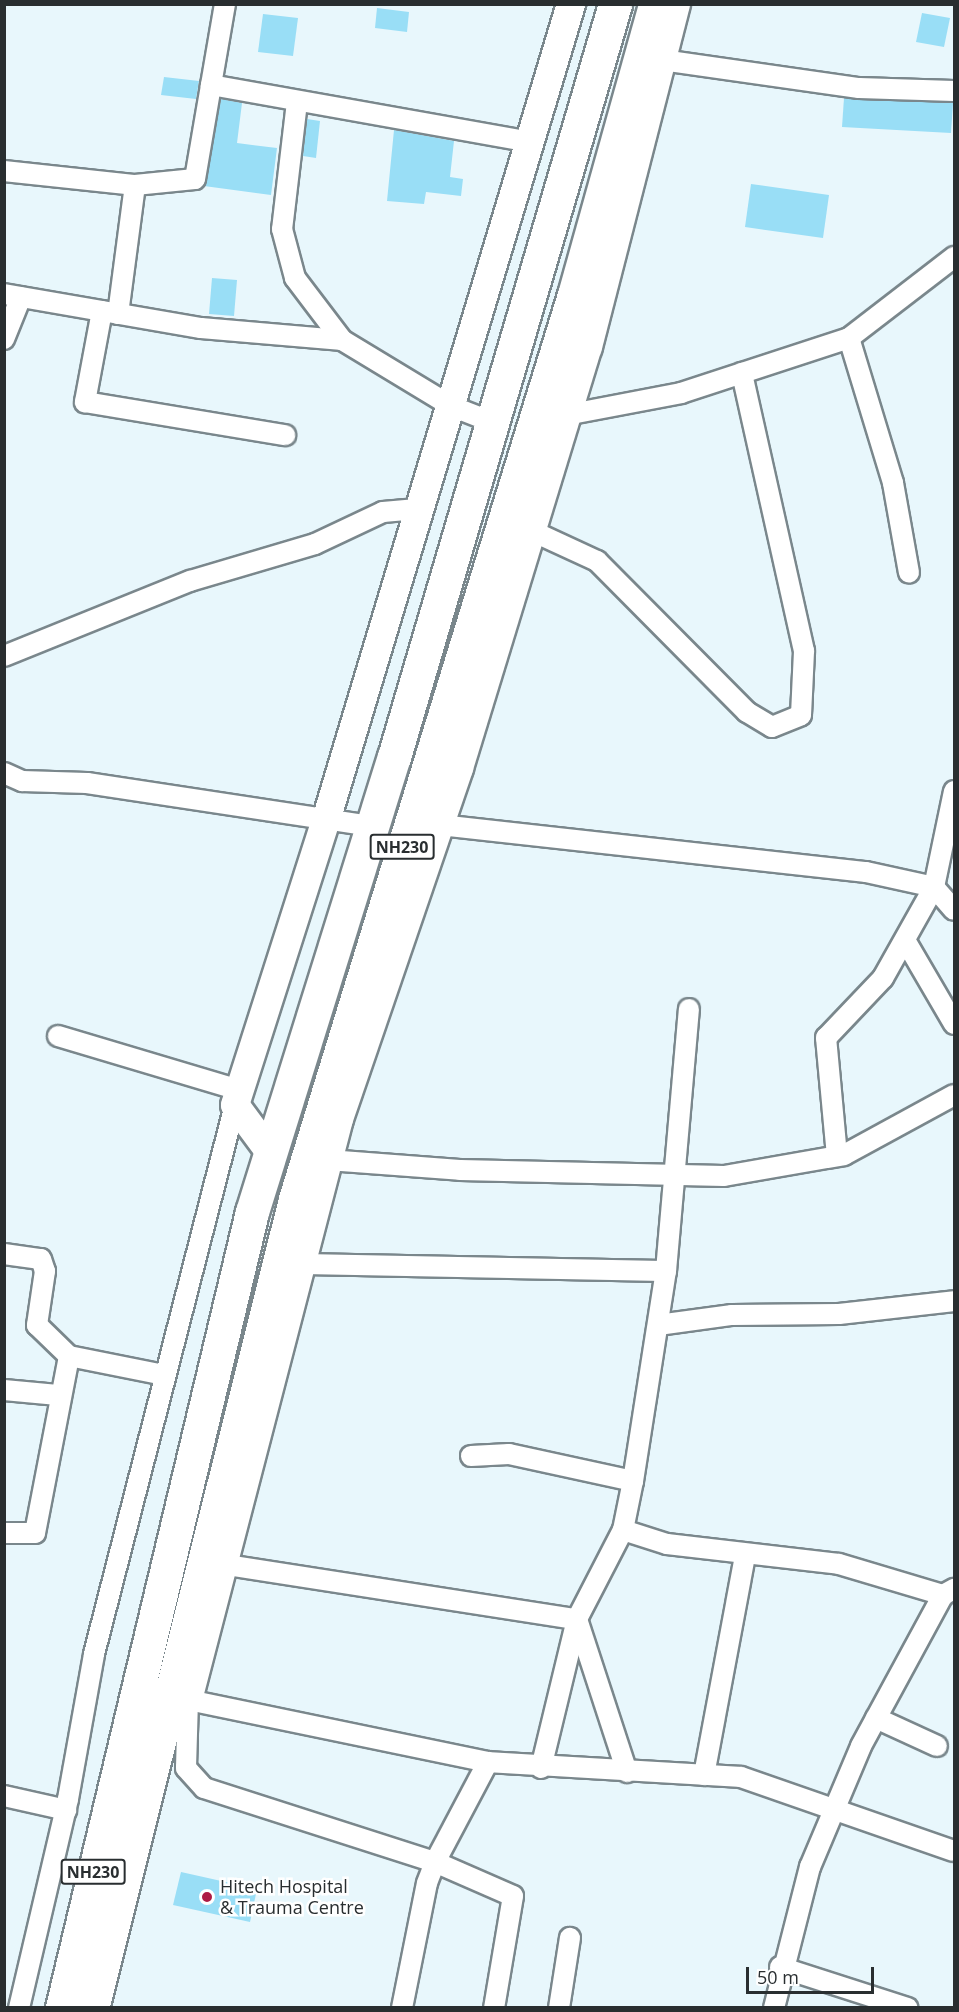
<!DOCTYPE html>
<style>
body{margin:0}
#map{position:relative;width:959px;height:2012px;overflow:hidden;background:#e8f7fc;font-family:"Open Sans",sans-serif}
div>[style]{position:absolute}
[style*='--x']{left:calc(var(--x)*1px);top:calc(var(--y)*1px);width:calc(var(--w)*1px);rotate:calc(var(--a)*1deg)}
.building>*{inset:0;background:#99def6}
.roads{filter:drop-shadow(2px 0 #7a878c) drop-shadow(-2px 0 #7a878c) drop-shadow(0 2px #7a878c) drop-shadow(0 -2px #7a878c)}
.street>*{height:20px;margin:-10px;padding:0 10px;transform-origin:10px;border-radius:10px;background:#fff}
.secondary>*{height:28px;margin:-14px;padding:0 14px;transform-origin:14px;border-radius:14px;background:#fff}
.highway>*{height:33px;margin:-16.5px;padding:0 16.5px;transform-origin:16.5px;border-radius:16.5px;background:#fff}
.dots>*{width:16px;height:16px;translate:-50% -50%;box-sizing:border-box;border:3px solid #fff;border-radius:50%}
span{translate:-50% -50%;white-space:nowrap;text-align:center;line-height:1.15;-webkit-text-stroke:5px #fff;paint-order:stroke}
.shield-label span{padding:2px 4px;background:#fff;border:2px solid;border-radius:4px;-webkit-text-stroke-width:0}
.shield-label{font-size:16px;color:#292e30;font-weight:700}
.poi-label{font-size:18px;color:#292e30}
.left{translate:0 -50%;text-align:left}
.frame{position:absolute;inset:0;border:6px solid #292e30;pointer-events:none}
.scale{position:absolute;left:746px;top:1967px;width:128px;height:27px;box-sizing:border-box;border:3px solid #292e30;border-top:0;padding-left:8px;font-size:18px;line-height:21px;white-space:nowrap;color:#292e30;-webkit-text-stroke:4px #fff;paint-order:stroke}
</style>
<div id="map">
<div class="building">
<div style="clip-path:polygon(377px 8px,409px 12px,407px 32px,375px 28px)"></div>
<div style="clip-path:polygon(922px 13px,950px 18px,944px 47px,916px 42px)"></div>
<div style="clip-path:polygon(263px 14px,298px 18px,293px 56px,258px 52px)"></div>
<div style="clip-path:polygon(164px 77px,199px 81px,196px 99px,161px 95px)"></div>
<div style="clip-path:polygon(844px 98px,953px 103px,951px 133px,842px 127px)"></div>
<div style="clip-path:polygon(221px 99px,242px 103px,237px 143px,277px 148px,271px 195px,204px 186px)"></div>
<div style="clip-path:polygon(307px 119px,320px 121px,316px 158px,303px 156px)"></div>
<div style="clip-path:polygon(394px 130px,454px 141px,450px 177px,463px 179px,461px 196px,426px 192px,424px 204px,387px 201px)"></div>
<div style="clip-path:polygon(751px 184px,829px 195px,823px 238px,745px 227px)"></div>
<div style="clip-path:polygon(212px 278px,237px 280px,234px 316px,209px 314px)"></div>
<div style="clip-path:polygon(181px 1872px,257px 1889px,250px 1922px,173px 1905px)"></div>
</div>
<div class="roads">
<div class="street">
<div style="--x:662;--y:60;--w:199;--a:8.1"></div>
<div style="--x:859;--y:88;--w:95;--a:1.8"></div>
<div style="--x:211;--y:85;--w:82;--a:-80.2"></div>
<div style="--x:297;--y:102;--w:128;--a:96.7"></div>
<div style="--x:282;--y:229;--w:51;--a:75.1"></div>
<div style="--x:295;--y:278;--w:78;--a:52.8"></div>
<div style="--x:4;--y:171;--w:132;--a:6.1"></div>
<div style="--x:4;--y:294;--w:200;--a:9.8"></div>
<div style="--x:201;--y:328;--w:142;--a:4.9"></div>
<div style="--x:342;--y:340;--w:127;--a:31.2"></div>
<div style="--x:451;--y:406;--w:44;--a:21.3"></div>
<div style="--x:102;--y:311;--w:93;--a:100.6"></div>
<div style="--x:85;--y:402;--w:203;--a:9.4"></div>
<div style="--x:118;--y:314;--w:130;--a:-82.5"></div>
<div style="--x:135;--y:185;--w:60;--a:-5.7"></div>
<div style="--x:195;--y:179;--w:95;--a:-80.3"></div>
<div style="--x:211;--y:85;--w:324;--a:10.1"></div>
<div style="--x:849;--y:338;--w:152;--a:73.1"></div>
<div style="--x:893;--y:483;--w:91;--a:79.9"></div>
<div style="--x:4;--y:339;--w:45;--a:-68"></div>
<div style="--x:566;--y:415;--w:117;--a:-10.8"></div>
<div style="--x:681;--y:393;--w:177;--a:-18.1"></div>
<div style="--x:849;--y:338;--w:133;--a:-37.6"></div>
<div style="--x:530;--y:530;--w:74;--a:24.8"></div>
<div style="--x:597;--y:561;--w:213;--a:45.2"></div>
<div style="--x:747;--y:712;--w:29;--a:31"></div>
<div style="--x:772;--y:727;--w:31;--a:-22"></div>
<div style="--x:801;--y:715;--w:64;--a:-87.3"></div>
<div style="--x:804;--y:651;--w:285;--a:-102.6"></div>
<div style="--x:4;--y:656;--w:201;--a:-22"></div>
<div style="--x:190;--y:581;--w:130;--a:-16.5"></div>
<div style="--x:315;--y:544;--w:75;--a:-25.2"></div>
<div style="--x:383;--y:512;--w:37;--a:-5"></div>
<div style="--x:4;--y:773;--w:20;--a:24"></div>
<div style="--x:22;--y:781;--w:65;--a:1.8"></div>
<div style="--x:87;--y:783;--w:288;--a:8.6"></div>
<div style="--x:440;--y:825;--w:429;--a:6.3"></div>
<div style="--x:866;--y:872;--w:70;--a:12.4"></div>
<div style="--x:934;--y:887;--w:30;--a:49"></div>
<div style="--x:905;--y:940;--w:97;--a:59.7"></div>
<div style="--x:58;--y:1036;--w:189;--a:16.6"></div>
<div style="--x:837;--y:1156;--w:119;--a:-95.3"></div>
<div style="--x:826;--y:1038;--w:83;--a:-46.5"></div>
<div style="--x:883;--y:978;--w:104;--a:-60.7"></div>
<div style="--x:934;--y:887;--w:98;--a:-78.2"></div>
<div style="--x:328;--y:1160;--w:132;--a:4.3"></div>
<div style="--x:460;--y:1170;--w:264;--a:1.3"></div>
<div style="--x:724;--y:1176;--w:122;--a:-9.9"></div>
<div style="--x:844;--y:1155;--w:125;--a:-28.6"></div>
<div style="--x:4;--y:1254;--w:37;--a:8"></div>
<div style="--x:41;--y:1259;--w:13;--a:72"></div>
<div style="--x:45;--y:1271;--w:55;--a:98.4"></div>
<div style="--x:37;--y:1325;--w:45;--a:44.1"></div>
<div style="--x:69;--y:1356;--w:97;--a:11.3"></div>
<div style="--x:301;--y:1264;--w:365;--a:1.1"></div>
<div style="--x:658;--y:1325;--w:75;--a:-7.7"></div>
<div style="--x:732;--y:1315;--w:107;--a:-0.5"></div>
<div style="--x:839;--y:1314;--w:116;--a:-6.4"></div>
<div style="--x:4;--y:1390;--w:54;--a:5.3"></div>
<div style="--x:471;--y:1456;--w:38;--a:-3"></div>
<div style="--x:509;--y:1454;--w:127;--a:12.3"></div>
<div style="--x:623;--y:1530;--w:46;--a:17.7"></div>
<div style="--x:667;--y:1544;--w:173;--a:6.6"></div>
<div style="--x:839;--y:1564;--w:109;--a:16.6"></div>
<div style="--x:4;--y:1533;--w:31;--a:0"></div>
<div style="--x:35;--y:1533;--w:180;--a:-79.1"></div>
<div style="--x:220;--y:1564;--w:361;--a:8.8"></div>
<div style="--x:577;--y:1619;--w:161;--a:71.9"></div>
<div style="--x:876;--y:1718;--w:67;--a:24.7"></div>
<div style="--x:488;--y:1762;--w:253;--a:3.4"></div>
<div style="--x:741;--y:1777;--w:225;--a:19.2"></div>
<div style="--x:541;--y:1768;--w:153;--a:-76.4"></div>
<div style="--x:577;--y:1619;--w:100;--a:-62.7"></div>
<div style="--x:623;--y:1530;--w:50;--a:-78.5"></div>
<div style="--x:633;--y:1481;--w:213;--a:-81.1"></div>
<div style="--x:666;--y:1271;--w:263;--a:-85"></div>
<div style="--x:704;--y:1775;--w:223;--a:-79.4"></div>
<div style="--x:4;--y:1796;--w:64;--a:12.7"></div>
<div style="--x:780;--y:1967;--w:134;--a:17.8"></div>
<div style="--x:19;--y:2008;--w:215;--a:-76.8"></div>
<div style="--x:68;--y:1799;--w:147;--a:-79.8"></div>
<div style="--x:94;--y:1654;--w:567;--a:-75.6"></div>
<div style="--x:402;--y:2008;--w:127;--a:-78.7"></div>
<div style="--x:427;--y:1883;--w:22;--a:-69"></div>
<div style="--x:435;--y:1862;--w:113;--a:-62.1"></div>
<div style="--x:488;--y:1762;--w:306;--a:-168.3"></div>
<div style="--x:188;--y:1700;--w:68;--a:91.7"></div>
<div style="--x:186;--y:1768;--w:27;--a:48"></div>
<div style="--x:204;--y:1788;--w:243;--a:17.8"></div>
<div style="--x:435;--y:1862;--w:85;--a:23.6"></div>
<div style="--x:513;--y:1896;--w:114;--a:99.6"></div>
<div style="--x:559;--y:2008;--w:71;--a:-81.1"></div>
<div style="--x:774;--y:2008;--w:146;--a:-75.7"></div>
<div style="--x:810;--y:1867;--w:131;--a:-67.1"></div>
<div style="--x:861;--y:1746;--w:172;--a:-61.5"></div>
<div style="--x:943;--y:1595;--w:13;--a:-29"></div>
</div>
<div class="secondary">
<div style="--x:269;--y:1151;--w:57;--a:-126.5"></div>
<div style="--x:235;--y:1105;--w:302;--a:-72.3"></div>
<div style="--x:327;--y:817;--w:849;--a:-73.29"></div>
<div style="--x:150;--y:1692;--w:39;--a:12"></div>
<div style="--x:188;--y:1700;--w:600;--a:-75.43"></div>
<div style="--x:339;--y:1119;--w:371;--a:-71.1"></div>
<div style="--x:459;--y:768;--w:440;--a:-73"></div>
<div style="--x:588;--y:347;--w:354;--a:-75.6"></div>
</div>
<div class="highway">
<div style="--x:62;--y:2008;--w:818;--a:-76.58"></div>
<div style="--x:252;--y:1212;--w:477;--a:-72.7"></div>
<div style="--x:394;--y:757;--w:785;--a:-73.64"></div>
<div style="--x:92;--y:2008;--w:834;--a:-75.91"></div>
<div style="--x:295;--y:1199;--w:946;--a:-72.85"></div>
<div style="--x:574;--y:295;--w:302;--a:-74.4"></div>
</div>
</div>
<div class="dots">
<div style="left:207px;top:1897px;background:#ad1a44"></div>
</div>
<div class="shield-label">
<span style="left:402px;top:847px">NH230</span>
<span style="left:93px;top:1872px">NH230</span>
</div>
<div class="poi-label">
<span class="left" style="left:220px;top:1897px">Hitech Hospital<br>&amp; Trauma Centre</span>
</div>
<div class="frame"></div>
<div class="scale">50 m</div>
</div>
